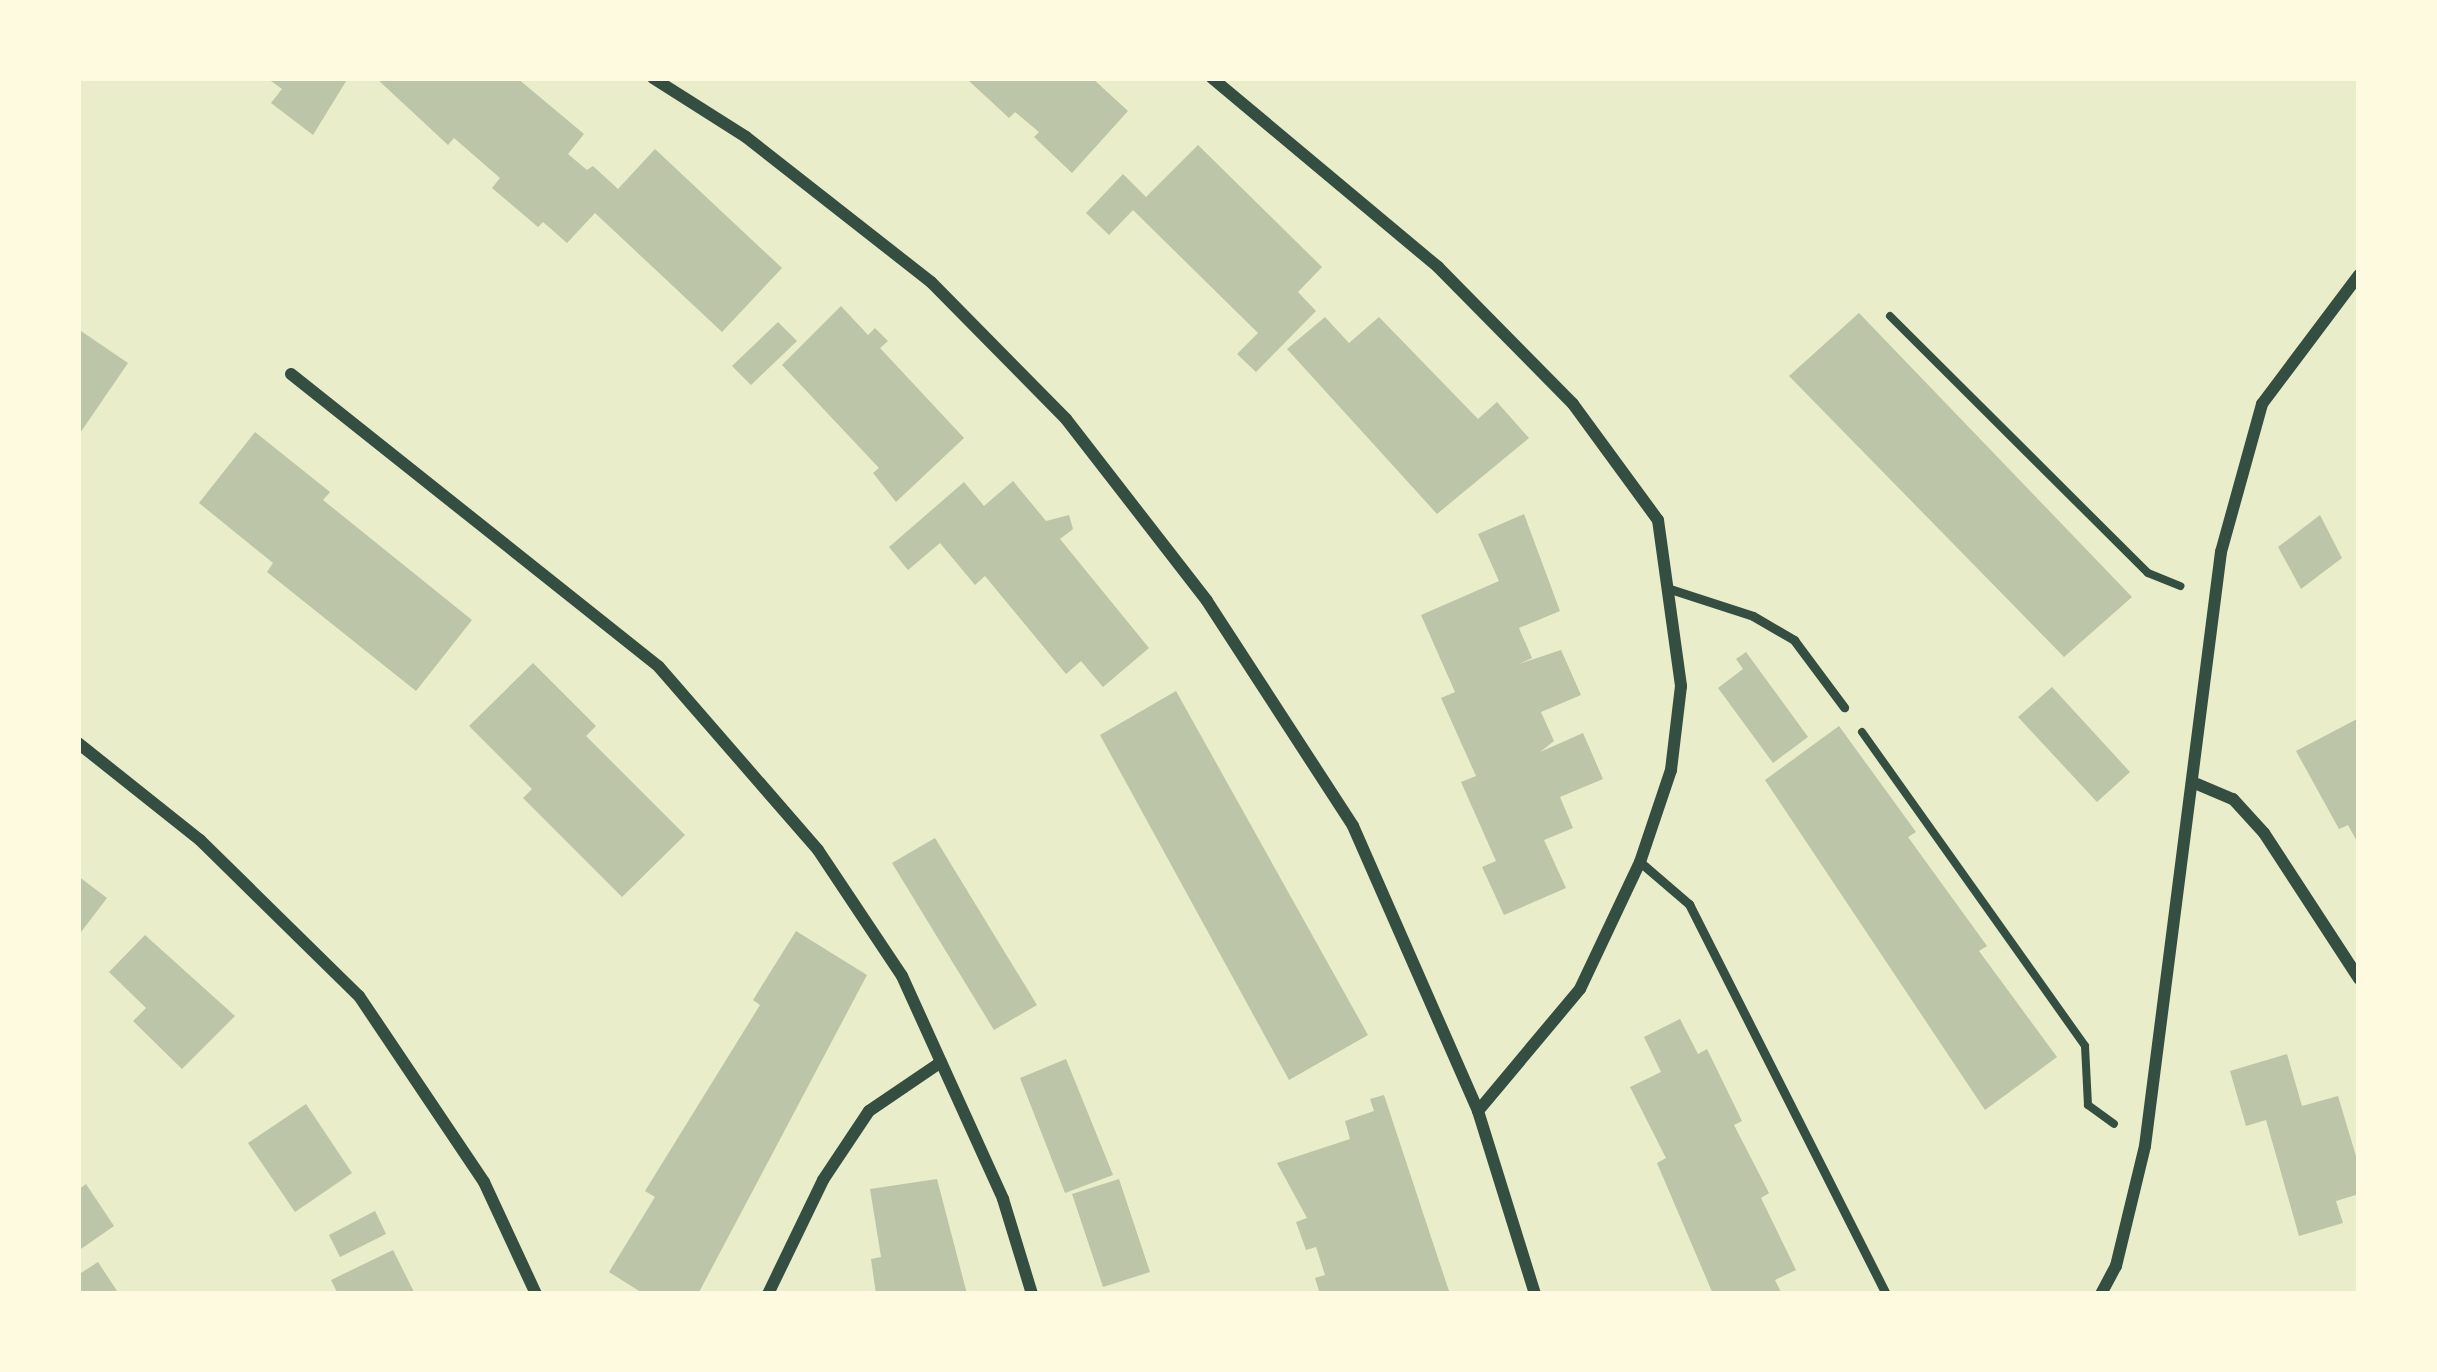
<!DOCTYPE html>
<style>
body{margin:0}
#map{position:relative;width:2437px;height:1372px;overflow:hidden;background:#e9edc9;font-family:"Crimson Pro",serif}
div>[style]{position:absolute}
[style*='--x']{left:calc(var(--x)*1px);top:calc(var(--y)*1px);width:calc(var(--w)*1px);rotate:calc(var(--a)*1deg)}
.building>*{inset:0;background:#bcc5a7}
.path>*{height:8px;margin:-4px;padding:0 4px;transform-origin:4px;border-radius:4px;background:#344e41}
.service>*{height:9px;margin:-4.5px;padding:0 4.5px;transform-origin:4.5px;border-radius:4.5px;background:#344e41}
.minor>*{height:12px;margin:-6px;padding:0 6px;transform-origin:6px;border-radius:6px;background:#344e41}
span{translate:-50% -50%;white-space:nowrap;text-align:center;line-height:1.15;-webkit-text-stroke:12px #fefae0;paint-order:stroke}
.frame{position:absolute;inset:0;border:81px solid #fefae0;pointer-events:none}
</style>
<div id="map">
<div class="building">
<div style="clip-path:polygon(267px 78px,348px 78px,313px 135px,271px 103px,282px 89px)"></div>
<div style="clip-path:polygon(376px 78px,517px 78px,584px 134px,568px 154px,587px 170px,593px 166px,618px 189px,655px 149px,782px 268px,722px 332px,595px 213px,567px 243px,543px 222px,538px 227px,492px 188px,500px 178px,454px 138px,448px 145px)"></div>
<div style="clip-path:polygon(1092px 78px,1128px 111px,1072px 173px,1034px 137px,1039px 132px,1015px 112px,1009px 118px,968px 80px)"></div>
<div style="clip-path:polygon(1198px 145px,1322px 267px,1298px 292px,1316px 311px,1256px 372px,1237px 354px,1258px 333px,1133px 210px,1109px 235px,1086px 213px,1123px 174px,1146px 197px)"></div>
<div style="clip-path:polygon(841px 306px,868px 335px,875px 328px,888px 341px,880px 348px,964px 438px,896px 502px,873px 473px,879px 468px,782px 365px)"></div>
<div style="clip-path:polygon(1859px 313px,2132px 597px,2064px 657px,1789px 376px)"></div>
<div style="clip-path:polygon(1325px 317px,1349px 343px,1379px 317px,1478px 419px,1497px 402px,1529px 438px,1437px 514px,1287px 349px)"></div>
<div style="clip-path:polygon(778px 322px,797px 341px,751px 385px,732px 366px)"></div>
<div style="clip-path:polygon(78px 329px,128px 363px,78px 436px)"></div>
<div style="clip-path:polygon(255px 432px,330px 492px,323px 500px,472px 620px,416px 691px,267px 572px,273px 563px,199px 503px)"></div>
<div style="clip-path:polygon(1013px 481px,1046px 521px,1069px 515px,1073px 529px,1060px 539px,1149px 648px,1103px 687px,1081px 661px,1066px 674px,985px 576px,975px 585px,940px 543px,908px 570px,889px 547px,964px 482px,984px 506px)"></div>
<div style="clip-path:polygon(1524px 514px,1560px 611px,1519px 628px,1532px 658px,1519px 664px,1561px 650px,1581px 695px,1541px 712px,1554px 741px,1540px 752px,1583px 733px,1603px 779px,1560px 797px,1573px 828px,1544px 840px,1566px 888px,1504px 915px,1482px 867px,1496px 861px,1461px 782px,1476px 776px,1441px 698px,1455px 692px,1421px 615px,1499px 581px,1478px 534px)"></div>
<div style="clip-path:polygon(2320px 515px,2342px 558px,2301px 589px,2278px 547px)"></div>
<div style="clip-path:polygon(1746px 652px,1808px 737px,1773px 763px,1718px 688px,1743px 669px,1736px 659px)"></div>
<div style="clip-path:polygon(533px 663px,596px 726px,586px 736px,685px 835px,622px 897px,523px 798px,532px 789px,469px 726px)"></div>
<div style="clip-path:polygon(2052px 687px,2130px 772px,2097px 802px,2018px 717px)"></div>
<div style="clip-path:polygon(1176px 691px,1368px 1035px,1289px 1080px,1100px 735px)"></div>
<div style="clip-path:polygon(2359px 718px,2359px 845px,2348px 825px,2339px 829px,2296px 751px)"></div>
<div style="clip-path:polygon(1839px 726px,1916px 832px,1908px 837px,1987px 946px,1979px 951px,2057px 1057px,1985px 1110px,1765px 780px)"></div>
<div style="clip-path:polygon(935px 838px,1037px 1005px,994px 1030px,892px 863px)"></div>
<div style="clip-path:polygon(78px 876px,107px 898px,78px 936px)"></div>
<div style="clip-path:polygon(796px 931px,867px 975px,698px 1294px,644px 1294px,609px 1272px,655px 1197px,645px 1191px,760px 1005px,753px 1000px)"></div>
<div style="clip-path:polygon(145px 935px,235px 1016px,182px 1069px,133px 1021px,146px 1008px,109px 972px)"></div>
<div style="clip-path:polygon(1680px 1019px,1698px 1054px,1707px 1049px,1742px 1121px,1734px 1125px,1769px 1193px,1761px 1198px,1796px 1270px,1775px 1280px,1782px 1294px,1713px 1294px,1657px 1163px,1666px 1158px,1630px 1087px,1661px 1072px,1644px 1037px)"></div>
<div style="clip-path:polygon(2287px 1054px,2302px 1106px,2338px 1096px,2359px 1166px,2359px 1194px,2336px 1201px,2343px 1223px,2299px 1236px,2266px 1120px,2246px 1126px,2230px 1071px)"></div>
<div style="clip-path:polygon(1066px 1059px,1113px 1175px,1065px 1193px,1020px 1078px)"></div>
<div style="clip-path:polygon(1384px 1095px,1432px 1240px,1450px 1294px,1320px 1294px,1315px 1278px,1325px 1275px,1316px 1247px,1306px 1250px,1296px 1222px,1307px 1218px,1277px 1163px,1350px 1139px,1345px 1121px,1374px 1111px,1370px 1099px)"></div>
<div style="clip-path:polygon(306px 1104px,352px 1173px,295px 1212px,248px 1143px)"></div>
<div style="clip-path:polygon(937px 1179px,967px 1294px,876px 1294px,871px 1259px,881px 1257px,870px 1189px)"></div>
<div style="clip-path:polygon(1119px 1179px,1150px 1272px,1103px 1287px,1072px 1194px)"></div>
<div style="clip-path:polygon(86px 1184px,114px 1226px,78px 1251px,78px 1190px)"></div>
<div style="clip-path:polygon(375px 1211px,386px 1234px,340px 1257px,329px 1235px)"></div>
<div style="clip-path:polygon(393px 1250px,415px 1294px,338px 1294px,331px 1280px)"></div>
<div style="clip-path:polygon(98px 1262px,119px 1294px,78px 1294px,78px 1275px)"></div>
</div>
<div class="path">
<div style="--x:1890;--y:316;--w:364;--a:44.9"></div>
<div style="--x:2148;--y:573;--w:35;--a:22"></div>
<div style="--x:1862;--y:732;--w:385;--a:54.6"></div>
<div style="--x:2085;--y:1046;--w:59;--a:87.1"></div>
<div style="--x:2088;--y:1105;--w:32;--a:36"></div>
</div>
<div class="service">
<div style="--x:1667;--y:588;--w:90;--a:18"></div>
<div style="--x:1753;--y:616;--w:48;--a:30.3"></div>
<div style="--x:1794;--y:640;--w:84;--a:53.3"></div>
<div style="--x:1640;--y:862;--w:65;--a:40.6"></div>
<div style="--x:1689;--y:904;--w:437;--a:63.2"></div>
</div>
<div class="minor">
<div style="--x:653;--y:78;--w:110;--a:32.4"></div>
<div style="--x:746;--y:137;--w:235;--a:38.1"></div>
<div style="--x:931;--y:282;--w:192;--a:45.4"></div>
<div style="--x:1066;--y:419;--w:230;--a:52.2"></div>
<div style="--x:1207;--y:601;--w:268;--a:57"></div>
<div style="--x:1353;--y:826;--w:311;--a:66.3"></div>
<div style="--x:1478;--y:1111;--w:192;--a:72.7"></div>
<div style="--x:1212;--y:78;--w:295;--a:39.9"></div>
<div style="--x:1438;--y:267;--w:192;--a:45.4"></div>
<div style="--x:1573;--y:404;--w:144;--a:53.8"></div>
<div style="--x:1658;--y:520;--w:168;--a:82.1"></div>
<div style="--x:1681;--y:686;--w:85;--a:96.8"></div>
<div style="--x:1671;--y:770;--w:97;--a:108.6"></div>
<div style="--x:1640;--y:862;--w:140;--a:115.3"></div>
<div style="--x:1580;--y:989;--w:159;--a:129.9"></div>
<div style="--x:291;--y:374;--w:470;--a:38.5"></div>
<div style="--x:659;--y:667;--w:242;--a:49"></div>
<div style="--x:818;--y:850;--w:151;--a:56.3"></div>
<div style="--x:902;--y:976;--w:245;--a:65.6"></div>
<div style="--x:1003;--y:1199;--w:99;--a:73"></div>
<div style="--x:78;--y:743;--w:156;--a:38.5"></div>
<div style="--x:200;--y:840;--w:223;--a:44.5"></div>
<div style="--x:359;--y:996;--w:224;--a:56.1"></div>
<div style="--x:484;--y:1182;--w:123;--a:65.1"></div>
<div style="--x:2197;--y:784;--w:39;--a:23"></div>
<div style="--x:2233;--y:799;--w:46;--a:47.6"></div>
<div style="--x:2264;--y:833;--w:174;--a:56.9"></div>
<div style="--x:768;--y:1294;--w:127;--a:-64.2"></div>
<div style="--x:823;--y:1180;--w:83;--a:-56.3"></div>
<div style="--x:869;--y:1111;--w:87;--a:-34.2"></div>
<div style="--x:2101;--y:1294;--w:32;--a:-62"></div>
<div style="--x:2116;--y:1266;--w:123;--a:-76.4"></div>
<div style="--x:2145;--y:1146;--w:599;--a:-82.71"></div>
<div style="--x:2221;--y:552;--w:154;--a:-74.5"></div>
<div style="--x:2262;--y:404;--w:161;--a:-53.1"></div>
</div>
<div class="frame"></div>
</div>
